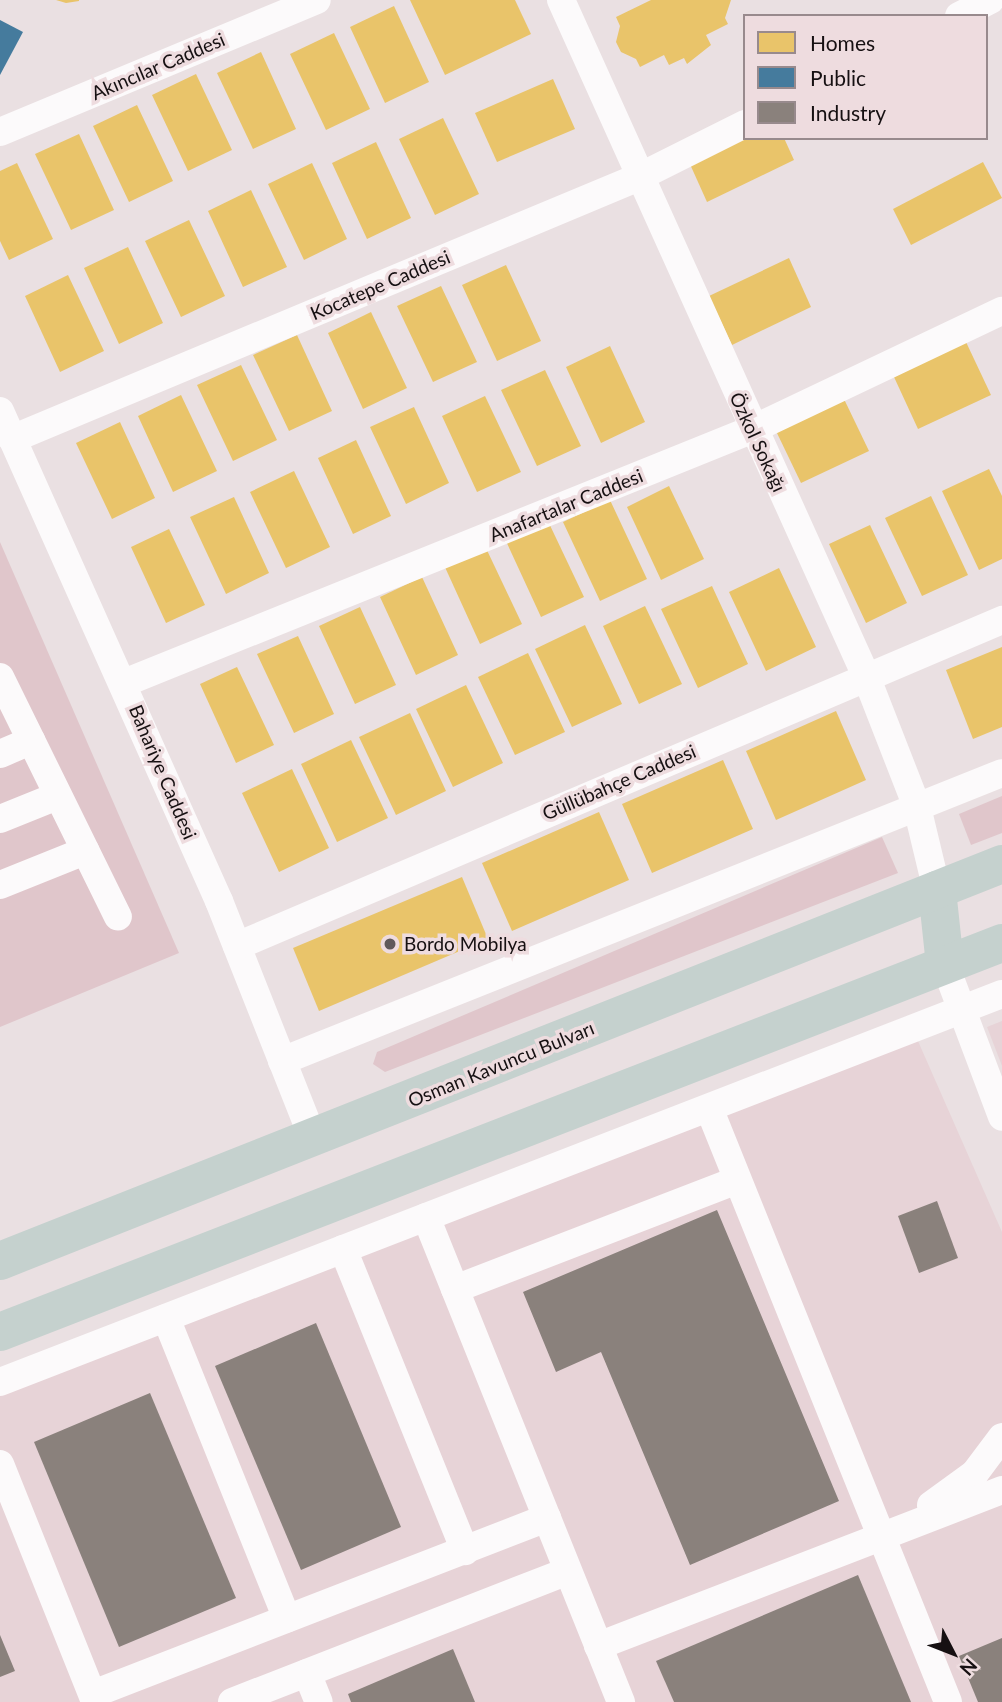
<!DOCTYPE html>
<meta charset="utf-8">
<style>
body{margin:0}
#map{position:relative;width:1002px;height:1702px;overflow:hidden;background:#eae0e2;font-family:Lato,sans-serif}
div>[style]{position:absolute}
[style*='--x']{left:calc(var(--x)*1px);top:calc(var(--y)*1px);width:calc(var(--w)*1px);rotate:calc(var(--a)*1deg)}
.built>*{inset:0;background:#e7d3d7}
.green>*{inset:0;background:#e0c6cb}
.homes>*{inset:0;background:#e9c46a}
.public>*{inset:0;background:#457b9d}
.industry>*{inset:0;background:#8a817c}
.minor>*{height:28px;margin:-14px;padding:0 14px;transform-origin:14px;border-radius:14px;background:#fcfafb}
.highway>*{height:38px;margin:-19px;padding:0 19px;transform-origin:19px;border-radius:19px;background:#c5d1ce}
.dots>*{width:19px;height:19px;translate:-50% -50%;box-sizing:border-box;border:4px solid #eedcdf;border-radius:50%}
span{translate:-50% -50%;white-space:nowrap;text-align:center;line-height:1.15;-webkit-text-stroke:7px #eedcdf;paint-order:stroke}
.street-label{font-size:19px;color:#161012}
.poi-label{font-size:19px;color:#161012}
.left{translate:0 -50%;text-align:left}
.legend{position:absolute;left:743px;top:14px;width:245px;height:126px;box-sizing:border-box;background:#eedcdf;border:2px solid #988a8d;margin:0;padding:9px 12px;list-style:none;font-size:21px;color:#161012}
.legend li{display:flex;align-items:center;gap:14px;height:35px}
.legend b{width:35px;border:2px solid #988a8d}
.north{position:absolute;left:918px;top:1618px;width:70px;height:70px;-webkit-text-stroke:5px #eedcdf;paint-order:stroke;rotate:132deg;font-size:19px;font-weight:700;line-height:28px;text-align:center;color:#161012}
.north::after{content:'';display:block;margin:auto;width:24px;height:32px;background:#161012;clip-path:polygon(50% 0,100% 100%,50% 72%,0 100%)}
</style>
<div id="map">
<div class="built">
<div style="clip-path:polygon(907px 1016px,1002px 1232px,1002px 1702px,0 1702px,0 1383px)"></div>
<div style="clip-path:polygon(1002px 1021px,1002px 1066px,987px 1027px)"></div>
</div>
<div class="green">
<div style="clip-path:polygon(0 542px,179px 953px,0 1027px)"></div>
<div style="clip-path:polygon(1002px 796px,1002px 833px,971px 845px,959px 814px)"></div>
<div style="clip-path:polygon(882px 837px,898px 873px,385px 1072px,373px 1064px,377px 1052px)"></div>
</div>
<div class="homes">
<div style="clip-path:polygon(56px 0,79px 0,79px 1px,66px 3px)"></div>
<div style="clip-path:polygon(410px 0,515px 0,531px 34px,445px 75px)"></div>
<div style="clip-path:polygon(651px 0,731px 0,725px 18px,728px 24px,706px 35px,711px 45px,687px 64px,684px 58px,669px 65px,664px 55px,640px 67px,636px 59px,621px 52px,616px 42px,620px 26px,616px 17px)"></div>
<div style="clip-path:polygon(394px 6px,429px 82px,385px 103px,350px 27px)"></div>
<div style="clip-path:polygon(334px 33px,370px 109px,326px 130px,290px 54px)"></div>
<div style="clip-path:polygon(261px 52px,296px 129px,253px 149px,217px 73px)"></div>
<div style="clip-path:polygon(196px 74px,232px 150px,188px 171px,152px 95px)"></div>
<div style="clip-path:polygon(553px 79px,575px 129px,497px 162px,475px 113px)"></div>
<div style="clip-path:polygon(137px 105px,173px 181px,129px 202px,93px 126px)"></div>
<div style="clip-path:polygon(443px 118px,479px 194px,435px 215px,399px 139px)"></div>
<div style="clip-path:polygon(79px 134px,114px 210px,71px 230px,35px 154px)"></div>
<div style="clip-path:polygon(745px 138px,784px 138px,794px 160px,707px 202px,689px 162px)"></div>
<div style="clip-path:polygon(376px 142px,411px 218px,367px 239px,332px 163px)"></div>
<div style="clip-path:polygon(983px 162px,1002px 198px,911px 245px,893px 209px)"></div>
<div style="clip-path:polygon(17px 163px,53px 239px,9px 260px,0 241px,0 171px)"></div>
<div style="clip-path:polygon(312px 163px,347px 239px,304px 260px,268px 184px)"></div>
<div style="clip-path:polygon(251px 190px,287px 267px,243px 287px,208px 211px)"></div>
<div style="clip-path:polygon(189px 220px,225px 296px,181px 317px,145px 241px)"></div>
<div style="clip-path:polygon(128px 247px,163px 323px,119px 344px,84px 268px)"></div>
<div style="clip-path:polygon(789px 258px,811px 307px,732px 345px,709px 296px)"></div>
<div style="clip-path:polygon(506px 265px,541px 341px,497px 361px,462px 285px)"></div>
<div style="clip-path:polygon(68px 275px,104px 351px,60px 372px,25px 296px)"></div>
<div style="clip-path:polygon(441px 286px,477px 362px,433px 382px,397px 306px)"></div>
<div style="clip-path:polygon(371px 312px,407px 388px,363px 409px,328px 333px)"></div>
<div style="clip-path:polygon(297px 335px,332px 411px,289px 431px,253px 355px)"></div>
<div style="clip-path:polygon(966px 342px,991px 395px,918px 429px,894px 377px)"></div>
<div style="clip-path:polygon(610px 346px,645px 422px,601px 443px,566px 367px)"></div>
<div style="clip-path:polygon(241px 365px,277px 440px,233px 461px,197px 385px)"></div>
<div style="clip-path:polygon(545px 370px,581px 446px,537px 466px,501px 390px)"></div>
<div style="clip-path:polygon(181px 395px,217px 471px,173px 492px,138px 416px)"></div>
<div style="clip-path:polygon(485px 396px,521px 472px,477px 492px,442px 416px)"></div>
<div style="clip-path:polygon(844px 399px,869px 451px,801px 483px,776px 431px)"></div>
<div style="clip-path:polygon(414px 407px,449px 483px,406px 504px,370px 427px)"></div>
<div style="clip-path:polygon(120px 422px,155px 498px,112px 519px,76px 443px)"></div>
<div style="clip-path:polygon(356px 440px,391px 516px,353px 534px,318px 458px)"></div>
<div style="clip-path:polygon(989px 469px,1002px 496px,1002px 559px,979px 570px,942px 491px)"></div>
<div style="clip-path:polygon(294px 471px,330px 547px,286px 568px,250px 492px)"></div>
<div style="clip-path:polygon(669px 486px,704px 559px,661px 580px,627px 507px)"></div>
<div style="clip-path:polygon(931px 496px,968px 575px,922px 596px,885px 518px)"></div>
<div style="clip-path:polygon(234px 497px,269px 573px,226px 594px,190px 517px)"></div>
<div style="clip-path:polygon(610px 500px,647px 579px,600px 601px,563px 522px)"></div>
<div style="clip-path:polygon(547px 519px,584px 597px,541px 617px,505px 539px)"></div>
<div style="clip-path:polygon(870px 525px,907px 603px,866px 623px,829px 544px)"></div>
<div style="clip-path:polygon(169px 529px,205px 605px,166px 623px,131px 547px)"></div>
<div style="clip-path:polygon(485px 546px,522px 624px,480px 644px,444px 565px)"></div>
<div style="clip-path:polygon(779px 568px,816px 647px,766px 671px,729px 592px)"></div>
<div style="clip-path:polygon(422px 577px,458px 655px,416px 675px,380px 597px)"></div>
<div style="clip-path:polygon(712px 586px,748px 664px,698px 688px,661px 609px)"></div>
<div style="clip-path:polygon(645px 606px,682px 684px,639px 704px,603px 626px)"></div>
<div style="clip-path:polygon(360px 607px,396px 685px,355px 704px,319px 626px)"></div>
<div style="clip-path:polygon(585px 625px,622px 704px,572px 727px,535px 649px)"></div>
<div style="clip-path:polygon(298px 636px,334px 714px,294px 733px,257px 654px)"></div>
<div style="clip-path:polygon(1002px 647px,1002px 727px,973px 739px,946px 670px)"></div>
<div style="clip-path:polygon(528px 653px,565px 732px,515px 755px,478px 677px)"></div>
<div style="clip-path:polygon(237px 667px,274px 745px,236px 763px,200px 684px)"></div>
<div style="clip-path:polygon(466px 685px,503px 763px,453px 787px,416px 709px)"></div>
<div style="clip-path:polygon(836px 711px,866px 780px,776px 820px,746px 751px)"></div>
<div style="clip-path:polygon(410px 713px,446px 791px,396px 815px,359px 737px)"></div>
<div style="clip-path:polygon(351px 740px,388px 818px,337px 842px,301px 764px)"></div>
<div style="clip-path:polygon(723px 760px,753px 829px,652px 873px,622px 804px)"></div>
<div style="clip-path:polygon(292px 769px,329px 848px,279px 872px,242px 793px)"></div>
<div style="clip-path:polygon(599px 812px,629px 880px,512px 931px,482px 863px)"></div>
<div style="clip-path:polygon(462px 877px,488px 939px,319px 1011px,293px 948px)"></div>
</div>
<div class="public">
<div style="clip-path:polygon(0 20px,23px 32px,0 75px)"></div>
</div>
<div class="industry">
<div style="clip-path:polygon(937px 1201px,958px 1258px,919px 1273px,898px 1216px)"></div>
<div style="clip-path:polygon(717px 1210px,839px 1501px,690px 1565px,601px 1352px,556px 1372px,523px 1292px)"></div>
<div style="clip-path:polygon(316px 1323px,401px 1527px,301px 1570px,215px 1366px)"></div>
<div style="clip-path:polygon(150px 1393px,236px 1598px,119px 1647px,34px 1442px)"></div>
<div style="clip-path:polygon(858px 1575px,911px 1702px,674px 1702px,656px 1661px)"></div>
<div style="clip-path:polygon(0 1635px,15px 1671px,0 1677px)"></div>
<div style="clip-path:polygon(1002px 1638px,1002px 1702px,978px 1702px,959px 1656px)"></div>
<div style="clip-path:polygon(453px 1649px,475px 1702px,351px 1702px,348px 1694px)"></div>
</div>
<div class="minor">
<div style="--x:561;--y:0;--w:742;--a:65.72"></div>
<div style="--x:866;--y:676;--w:141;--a:68.7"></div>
<div style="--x:917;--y:807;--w:85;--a:76.5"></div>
<div style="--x:959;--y:16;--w:35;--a:-27"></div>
<div style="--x:0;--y:132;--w:343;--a:-22.6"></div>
<div style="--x:0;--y:411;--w:537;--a:65.92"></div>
<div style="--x:219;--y:901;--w:256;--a:68.4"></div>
<div style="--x:12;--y:439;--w:680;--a:-22.68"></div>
<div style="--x:639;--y:177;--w:119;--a:-26.6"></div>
<div style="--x:0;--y:677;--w:267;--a:63.8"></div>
<div style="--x:124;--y:683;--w:676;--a:-21.97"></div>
<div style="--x:751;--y:430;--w:278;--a:-25.4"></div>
<div style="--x:0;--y:754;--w:34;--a:-23"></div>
<div style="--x:0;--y:819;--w:61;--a:-22"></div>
<div style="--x:0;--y:885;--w:92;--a:-21.8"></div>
<div style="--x:237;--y:946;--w:832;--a:-23.08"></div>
<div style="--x:945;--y:965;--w:162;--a:69.4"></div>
<div style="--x:282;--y:1061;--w:775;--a:-21.8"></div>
<div style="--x:709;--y:1108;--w:640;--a:68.08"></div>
<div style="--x:426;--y:1217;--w:523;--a:68.1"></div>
<div style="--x:343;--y:1249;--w:326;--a:68"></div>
<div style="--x:455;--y:1289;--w:302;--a:-21.1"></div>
<div style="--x:166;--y:1318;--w:324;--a:68.1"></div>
<div style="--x:0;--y:1382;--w:1074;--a:-21.17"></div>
<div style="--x:0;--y:1464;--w:256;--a:68.2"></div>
<div style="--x:931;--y:1505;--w:54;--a:-36"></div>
<div style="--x:975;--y:1473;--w:45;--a:-53.1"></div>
<div style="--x:598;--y:1646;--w:433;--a:-21.1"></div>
<div style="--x:307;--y:1673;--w:31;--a:68"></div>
<div style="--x:93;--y:1694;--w:487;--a:-21.2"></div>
<div style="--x:232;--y:1702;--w:358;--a:-21.3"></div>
</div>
<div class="highway">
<div style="--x:937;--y:890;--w:75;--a:83.9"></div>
<div style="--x:0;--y:1261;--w:1078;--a:-21.61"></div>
<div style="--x:0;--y:1332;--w:1075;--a:-21.22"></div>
</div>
<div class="dots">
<div style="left:390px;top:944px;background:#60595b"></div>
</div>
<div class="street-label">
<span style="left:158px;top:66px;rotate:-23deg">Akıncılar Caddesi</span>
<span style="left:380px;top:285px;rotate:-23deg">Kocatepe Caddesi</span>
<span style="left:758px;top:442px;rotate:65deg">Özkol Sokağı</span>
<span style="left:566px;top:505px;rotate:-22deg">Anafartalar Caddesi</span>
<span style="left:163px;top:772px;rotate:67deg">Bahariye Caddesi</span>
<span style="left:619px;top:782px;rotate:-23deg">Güllübahçe Caddesi</span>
<span style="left:501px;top:1064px;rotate:-22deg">Osman Kavuncu Bulvarı</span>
</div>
<div class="poi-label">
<span class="left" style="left:404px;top:944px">Bordo Mobilya</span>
</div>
<ul class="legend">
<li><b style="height:19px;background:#e9c46a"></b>Homes</li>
<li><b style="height:19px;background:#457b9d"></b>Public</li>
<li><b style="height:19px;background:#8a817c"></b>Industry</li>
</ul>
<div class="north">N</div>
</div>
